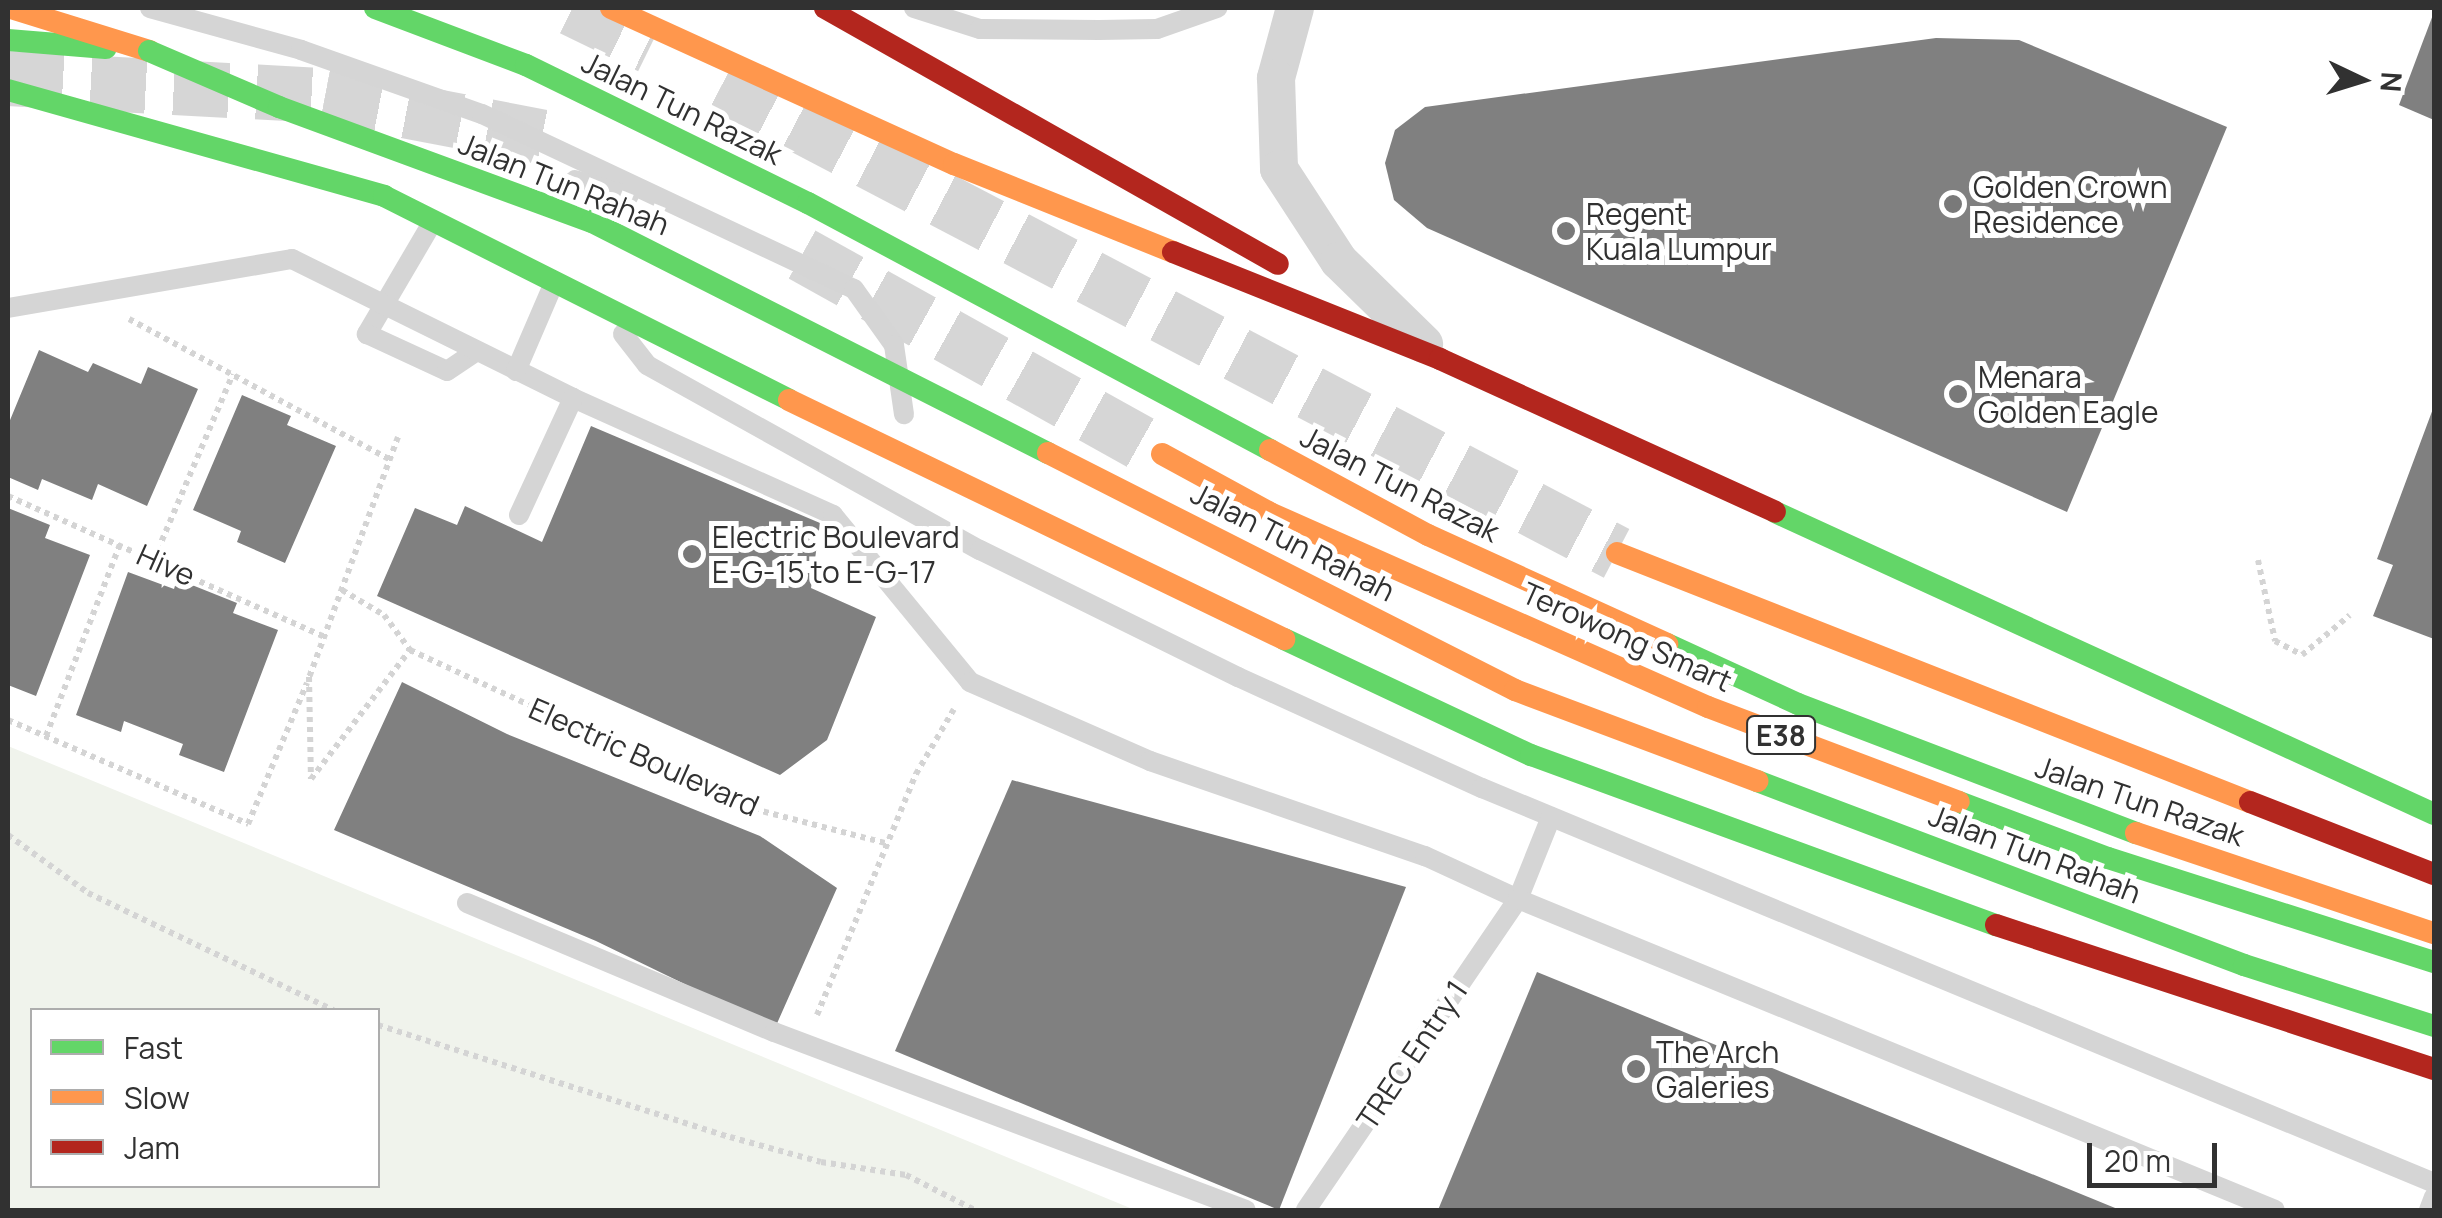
<!DOCTYPE html>
<style>
body{margin:0}
#map{position:relative;width:2442px;height:1218px;overflow:hidden;background:#fff;font-family:Manrope,sans-serif}
div>[style]{position:absolute}
[style*='--x']{left:calc(var(--x)*1px);top:calc(var(--y)*1px);width:calc(var(--w)*1px);rotate:calc(var(--a)*1deg)}
.green>*{inset:0;background:#f0f3ec}
.building>*{inset:0;background:#808080}
.highway-tunnel>*{height:55px;margin-top:-27.5px;transform-origin:0;background:repeating-linear-gradient(90deg,#d6d6d6 0 55px,transparent 0 83px)}
.path>*{height:6px;margin-top:-3px;transform-origin:0;background:repeating-linear-gradient(90deg,#d4d4d4 0 5px,transparent 0 10px)}
.lane>*{height:20px;margin:-10px;padding:0 10px;transform-origin:10px;border-radius:10px;background:#d5d5d5}
.street>*{height:38px;margin:-19px;padding:0 19px;transform-origin:19px;border-radius:19px;background:#d5d5d5}
.fast>*{height:22px;margin:-11px;padding:0 11px;transform-origin:11px;border-radius:11px;background:#63d668}
.slow>*{height:22px;margin:-11px;padding:0 11px;transform-origin:11px;border-radius:11px;background:#ff974d}
.jam>*{height:22px;margin:-11px;padding:0 11px;transform-origin:11px;border-radius:11px;background:#b3261e}
.fast-bridge>*{height:22px;margin:-11px;padding:0 11px;transform-origin:11px;border-radius:11px;background:#63d668}
.slow-bridge>*{height:22px;margin:-11px;padding:0 11px;transform-origin:11px;border-radius:11px;background:#ff974d}
.dots>*{width:28px;height:28px;translate:-50% -50%;box-sizing:border-box;border:5px solid #fff;border-radius:50%}
span{translate:-50% -50%;white-space:nowrap;text-align:center;line-height:1.15;-webkit-text-stroke:10px #fff;paint-order:stroke}
.shield-label span{padding:2px 8px;background:#fff;border:2px solid;border-radius:8px;-webkit-text-stroke-width:0}
.shield-label{font-size:28px;color:#313131;font-weight:700}
.street-label{font-size:30px;color:#313131}
.poi-label{font-size:30px;color:#313131}
.left{translate:0 -50%;text-align:left}
.frame{position:absolute;inset:0;border:10px solid #313131;pointer-events:none}
.legend{position:absolute;left:30px;top:1008px;width:350px;height:180px;box-sizing:border-box;background:#fff;border:2px solid #adadad;margin:0;padding:12px 18px;list-style:none;font-size:30px;color:#313131}
.legend li{display:flex;align-items:center;gap:20px;height:50px}
.legend b{width:50px;border:2px solid #adadad}
.north{position:absolute;left:2312px;top:30px;width:100px;height:100px;-webkit-text-stroke:8px #fff;paint-order:stroke;rotate:94deg;font-size:28px;font-weight:700;line-height:40px;text-align:center;color:#313131}
.north::after{content:'';display:block;margin:auto;width:35px;height:45px;background:#313131;clip-path:polygon(50% 0,100% 100%,50% 72%,0 100%)}
.scale{position:absolute;left:2087px;top:1143px;width:130px;height:45px;box-sizing:border-box;border:5px solid #313131;border-top:0;padding-left:12px;font-size:30px;line-height:35px;white-space:nowrap;color:#313131;-webkit-text-stroke:8px #fff;paint-order:stroke}
</style>
<div id="map">
<div class="green">
<div style="clip-path:polygon(evenodd,8px 746px,1135px 1210px,8px 1210px,8px 746px,32px 1010px,378px 1010px,378px 1186px,32px 1186px,32px 1010px)"></div>
</div>
<div class="building">
<div style="clip-path:polygon(2434px 12px,2434px 120px,2399px 105px)"></div>
<div style="clip-path:polygon(1936px 38px,2019px 40px,2227px 127px,2067px 512px,1427px 228px,1394px 200px,1385px 163px,1395px 130px,1425px 107px)"></div>
<div style="clip-path:polygon(39px 350px,88px 372px,93px 363px,141px 384px,148px 367px,198px 389px,147px 506px,98px 484px,92px 500px,42px 479px,38px 490px,8px 477px,8px 425px)"></div>
<div style="clip-path:polygon(242px 395px,291px 416px,287px 425px,336px 446px,285px 563px,237px 542px,241px 531px,193px 510px)"></div>
<div style="clip-path:polygon(2434px 406px,2434px 639px,2373px 616px,2393px 565px,2377px 559px)"></div>
<div style="clip-path:polygon(591px 426px,820px 523px,811px 588px,876px 617px,827px 740px,780px 775px,377px 596px,415px 508px,457px 525px,465px 506px,542px 542px)"></div>
<div style="clip-path:polygon(8px 508px,50px 525px,45px 538px,90px 555px,36px 696px,8px 685px)"></div>
<div style="clip-path:polygon(128px 572px,174px 589px,177px 579px,237px 603px,233px 613px,278px 630px,224px 772px,179px 755px,183px 744px,124px 721px,121px 732px,76px 715px)"></div>
<div style="clip-path:polygon(402px 682px,507px 734px,760px 836px,837px 888px,775px 1028px,596px 941px,334px 830px)"></div>
<div style="clip-path:polygon(1012px 780px,1406px 887px,1279px 1210px,895px 1051px)"></div>
<div style="clip-path:polygon(1537px 972px,2120px 1210px,1438px 1210px)"></div>
</div>
<div class="highway-tunnel">
<div style="--x:572;--y:8;--w:87;--a:26"></div>
<div style="--x:8;--y:78;--w:317;--a:3.1"></div>
<div style="--x:325;--y:95;--w:225;--a:10.8"></div>
<div style="--x:722;--y:84;--w:1010;--a:27.66"></div>
<div style="--x:802;--y:254;--w:412;--a:29.1"></div>
</div>
<div class="path">
<div style="--x:129;--y:319;--w:298;--a:28.3"></div>
<div style="--x:398;--y:437;--w:256;--a:110.3"></div>
<div style="--x:309;--y:677;--w:102;--a:88.9"></div>
<div style="--x:311;--y:779;--w:163;--a:-52.5"></div>
<div style="--x:8;--y:496;--w:345;--a:24"></div>
<div style="--x:154;--y:559;--w:201;--a:-66.9"></div>
<div style="--x:2258;--y:560;--w:83;--a:78.1"></div>
<div style="--x:2275;--y:641;--w:30;--a:27"></div>
<div style="--x:2302;--y:655;--w:62;--a:-39.8"></div>
<div style="--x:342;--y:590;--w:49;--a:30.8"></div>
<div style="--x:384;--y:615;--w:44;--a:53.4"></div>
<div style="--x:410;--y:650;--w:379;--a:24.8"></div>
<div style="--x:754;--y:809;--w:135;--a:14.5"></div>
<div style="--x:8;--y:720;--w:262;--a:23.4"></div>
<div style="--x:248;--y:824;--w:153;--a:-67.3"></div>
<div style="--x:46;--y:736;--w:206;--a:-68.9"></div>
<div style="--x:8;--y:835;--w:99;--a:35.9"></div>
<div style="--x:88;--y:893;--w:272;--a:25.5"></div>
<div style="--x:817;--y:1015;--w:261;--a:-67.7"></div>
<div style="--x:916;--y:774;--w:75;--a:-59.7"></div>
<div style="--x:378;--y:1025;--w:369;--a:17.7"></div>
<div style="--x:730;--y:1137;--w:94;--a:15.4"></div>
<div style="--x:821;--y:1162;--w:86;--a:8.7"></div>
<div style="--x:906;--y:1175;--w:77;--a:26.9"></div>
</div>
<div class="lane">
<div style="--x:150;--y:8;--w:157;--a:15.5"></div>
<div style="--x:301;--y:50;--w:192;--a:19.5"></div>
<div style="--x:482;--y:114;--w:411;--a:25.2"></div>
<div style="--x:854;--y:289;--w:69;--a:54.5"></div>
<div style="--x:894;--y:345;--w:70;--a:81.8"></div>
<div style="--x:914;--y:8;--w:69;--a:17.7"></div>
<div style="--x:980;--y:29;--w:119;--a:0.5"></div>
<div style="--x:1099;--y:30;--w:58;--a:-1"></div>
<div style="--x:1157;--y:29;--w:64;--a:-19.3"></div>
<div style="--x:575;--y:180;--w:56;--a:16.5"></div>
<div style="--x:432;--y:223;--w:129;--a:120.4"></div>
<div style="--x:367;--y:334;--w:88;--a:24.8"></div>
<div style="--x:447;--y:371;--w:36;--a:-34"></div>
<div style="--x:8;--y:308;--w:288;--a:-9.8"></div>
<div style="--x:292;--y:259;--w:313;--a:26.3"></div>
<div style="--x:573;--y:398;--w:285;--a:24.2"></div>
<div style="--x:833;--y:515;--w:216;--a:50.6"></div>
<div style="--x:970;--y:682;--w:197;--a:23.7"></div>
<div style="--x:1150;--y:761;--w:291;--a:19.1"></div>
<div style="--x:1425;--y:856;--w:102;--a:24.8"></div>
<div style="--x:1518;--y:899;--w:376;--a:124.3"></div>
<div style="--x:623;--y:334;--w:39;--a:52"></div>
<div style="--x:647;--y:365;--w:381;--a:29.1"></div>
<div style="--x:980;--y:550;--w:288;--a:26.2"></div>
<div style="--x:1238;--y:677;--w:268;--a:24.5"></div>
<div style="--x:1482;--y:788;--w:1031;--a:22.53"></div>
<div style="--x:516;--y:371;--w:94;--a:-66.7"></div>
<div style="--x:519;--y:515;--w:129;--a:-65.2"></div>
<div style="--x:1551;--y:817;--w:88;--a:111.9"></div>
<div style="--x:1518;--y:899;--w:818;--a:22.33"></div>
<div style="--x:467;--y:903;--w:333;--a:22.8"></div>
<div style="--x:774;--y:1032;--w:504;--a:20.66"></div>
<div style="--x:2429;--y:1210;--w:14;--a:-69"></div>
</div>
<div class="street">
<div style="--x:1295;--y:8;--w:73;--a:105.2"></div>
<div style="--x:1276;--y:78;--w:91;--a:88.1"></div>
<div style="--x:1279;--y:169;--w:110;--a:56.9"></div>
<div style="--x:1339;--y:261;--w:119;--a:44.3"></div>
</div>
<div class="fast">
<div style="--x:375;--y:8;--w:161;--a:20.7"></div>
<div style="--x:526;--y:65;--w:314;--a:26.1"></div>
<div style="--x:808;--y:203;--w:524;--a:28.13"></div>
<div style="--x:8;--y:40;--w:98;--a:4.7"></div>
<div style="--x:8;--y:90;--w:391;--a:15.7"></div>
<div style="--x:384;--y:196;--w:453;--a:26.7"></div>
<div style="--x:1775;--y:512;--w:725;--a:24.62"></div>
<div style="--x:1284;--y:639;--w:273;--a:25.2"></div>
<div style="--x:1531;--y:755;--w:495;--a:20.1"></div>
<div style="--x:1667;--y:644;--w:144;--a:24.6"></div>
<div style="--x:1798;--y:704;--w:362;--a:20.9"></div>
<div style="--x:1959;--y:802;--w:159;--a:20.6"></div>
<div style="--x:2108;--y:858;--w:342;--a:17.7"></div>
</div>
<div class="slow">
<div style="--x:11;--y:8;--w:145;--a:17.3"></div>
<div style="--x:611;--y:8;--w:377;--a:24.5"></div>
<div style="--x:954;--y:164;--w:236;--a:21.9"></div>
<div style="--x:789;--y:400;--w:550;--a:25.77"></div>
<div style="--x:1270;--y:450;--w:179;--a:28.3"></div>
<div style="--x:1428;--y:535;--w:263;--a:24.5"></div>
<div style="--x:1162;--y:454;--w:123;--a:28.6"></div>
<div style="--x:1270;--y:513;--w:479;--a:23.9"></div>
<div style="--x:1708;--y:707;--w:268;--a:20.7"></div>
<div style="--x:1617;--y:553;--w:680;--a:21.47"></div>
<div style="--x:2136;--y:833;--w:314;--a:18.6"></div>
</div>
<div class="jam">
<div style="--x:825;--y:8;--w:520;--a:29.47"></div>
<div style="--x:1173;--y:252;--w:288;--a:21.8"></div>
<div style="--x:1440;--y:359;--w:368;--a:24.5"></div>
<div style="--x:2250;--y:802;--w:198;--a:21.4"></div>
<div style="--x:1996;--y:925;--w:461;--a:18.2"></div>
</div>
<div class="fast-bridge">
<div style="--x:149;--y:51;--w:142;--a:23.3"></div>
<div style="--x:279;--y:107;--w:333;--a:20.2"></div>
<div style="--x:592;--y:222;--w:511;--a:26.87"></div>
<div style="--x:1757;--y:781;--w:521;--a:20.7"></div>
<div style="--x:2244;--y:965;--w:200;--a:17.8"></div>
</div>
<div class="slow-bridge">
<div style="--x:1048;--y:453;--w:524;--a:26.91"></div>
<div style="--x:1515;--y:690;--w:259;--a:20.6"></div>
</div>
<div class="dots">
<div style="left:1953px;top:204px;background:#797979"></div>
<div style="left:1566px;top:231px;background:#797979"></div>
<div style="left:1958px;top:394px;background:#797979"></div>
<div style="left:692px;top:554px;background:#797979"></div>
<div style="left:1636px;top:1069px;background:#797979"></div>
</div>
<div class="shield-label">
<span style="left:1781px;top:735px">E38</span>
</div>
<div class="street-label">
<span style="left:682px;top:108px;rotate:26deg">Jalan Tun Razak</span>
<span style="left:564px;top:184px;rotate:22deg">Jalan Tun Rahah</span>
<span style="left:1400px;top:484px;rotate:27deg">Jalan Tun Razak</span>
<span style="left:1293px;top:542px;rotate:27deg">Jalan Tun Rahah</span>
<span style="left:166px;top:565px;rotate:24deg">Hive</span>
<span style="left:1627px;top:637px;rotate:24deg">Terowong Smart</span>
<span style="left:644px;top:757px;rotate:24deg">Electric Boulevard</span>
<span style="left:2140px;top:801px;rotate:19deg">Jalan Tun Razak</span>
<span style="left:2035px;top:854px;rotate:21deg">Jalan Tun Rahah</span>
<span style="left:1412px;top:1055px;rotate:-56deg">TREC Entry 1</span>
</div>
<div class="poi-label">
<span class="left" style="left:1973px;top:204px">Golden Crown<br>Residence</span>
<span class="left" style="left:1586px;top:231px">Regent<br>Kuala Lumpur</span>
<span class="left" style="left:1978px;top:394px">Menara<br>Golden Eagle</span>
<span class="left" style="left:712px;top:554px">Electric Boulevard<br>E-G-15 to E-G-17</span>
<span class="left" style="left:1656px;top:1069px">The Arch<br>Galeries</span>
</div>
<div class="frame"></div>
<ul class="legend">
<li><b style="height:12px;background:#63d668"></b>Fast</li>
<li><b style="height:12px;background:#ff974d"></b>Slow</li>
<li><b style="height:12px;background:#b3261e"></b>Jam</li>
</ul>
<div class="north">N</div>
<div class="scale">20 m</div>
</div>
